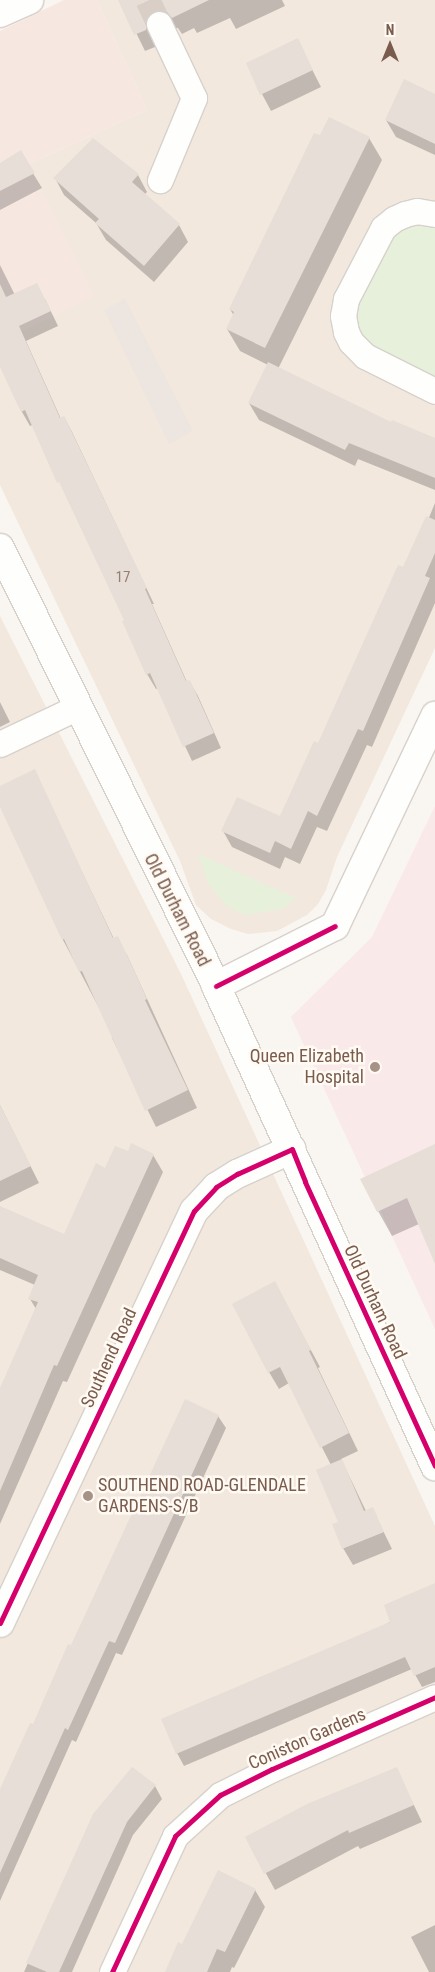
<!DOCTYPE html>
<style>
body{margin:0}
#map{position:relative;width:435px;height:1972px;overflow:hidden;background:#f9f5f0;font-family:"Roboto Condensed",sans-serif}
div>[style]{position:absolute}
[style*='--x']{left:calc(var(--x)*1px);top:calc(var(--y)*1px);width:calc(var(--w)*1px);rotate:calc(var(--a)*1deg)}
.residential>*{inset:0;background:#f2e8de}
.commercial>*{inset:0;background:#f6e8e1}
.industrial>*{inset:0;background:#ede5e0}
.medical>*{inset:0;background:#fae9e9}
.green>*{inset:0;background:#e7f0db}
.shadow>*{inset:0;background:#0003}
.building>*{inset:0;background:#e6ded7}
.minor-tunnel>*{height:25px;margin-top:-12.5px;transform-origin:0;background:repeating-linear-gradient(90deg,#d9cfc7 0 25px,transparent 0 37px)}
.roads{filter:drop-shadow(1px 0 #d7d1cb) drop-shadow(-1px 0 #d7d1cb) drop-shadow(0 1px #d7d1cb) drop-shadow(0 -1px #d7d1cb)}
.minor>*{height:25px;margin:-12.5px;padding:0 12.5px;transform-origin:12.5px;border-radius:12.5px;background:#fefefd}
.tertiary>*{height:28px;margin:-14px;padding:0 14px;transform-origin:14px;border-radius:14px;background:#fefefd}
.secondary>*{height:28px;margin:-14px;padding:0 14px;transform-origin:14px;border-radius:14px;background:#fefefd}
.cycleway>*{height:5px;margin:-2.5px;padding:0 2.5px;transform-origin:2.5px;border-radius:2.5px;background:#d6006c}
.dots>*{width:14px;height:14px;translate:-50% -50%;box-sizing:border-box;border:2px solid #fffaf3;border-radius:50%}
span{translate:-50% -50%;white-space:nowrap;text-align:center;line-height:1.15;-webkit-text-stroke:5px #fffaf3;paint-order:stroke}
.number-label{font-size:15px;color:#977e72}
.number-label span{-webkit-text-stroke-width:0}
.street-label{font-size:18px;color:#7a5c4d}
.poi-label{font-size:18px;color:#7a5c4d}
.right{translate:-100% -50%;text-align:right}
.left{translate:0 -50%;text-align:left}
.north{position:absolute;left:365px;top:20px;width:50px;height:50px;-webkit-text-stroke:4px #fffaf3;paint-order:stroke;rotate:0deg;font-size:14px;font-weight:700;line-height:20px;text-align:center;color:#7a5c4d}
.north::after{content:'';display:block;margin:auto;width:18px;height:22px;background:#7a5c4d;clip-path:polygon(50% 0,100% 100%,50% 72%,0 100%)}
</style>
<div id="map">
<div class="residential">
<div style="clip-path:polygon(97px 0,435px 0,435px 648px,337px 857px,326px 890px,318px 904px,307px 915px,277px 931px,248px 934px,231px 929px,211px 919px,196px 905px,180px 861px,0 485px,0 342px,33px 174px,29px 164px,147px 110px)"></div>
<div style="clip-path:polygon(0 616px,182px 976px,435px 1526px,435px 1972px,0 1972px)"></div>
</div>
<div class="commercial">
<div style="clip-path:polygon(64px 0,97px 0,147px 110px,29px 164px,94px 296px,0 342px,0 31px)"></div>
</div>
<div class="industrial">
<div style="clip-path:polygon(125px 299px,193px 431px,169px 444px,104px 310px)"></div>
</div>
<div class="medical">
<div style="clip-path:polygon(435px 806px,435px 1329px,291px 1017px,372px 937px)"></div>
</div>
<div class="green">
<div style="clip-path:polygon(419px 222px,435px 226px,435px 377px,369px 346px,359px 334px,355px 318px,359px 296px,390px 236px,398px 230px)"></div>
<div style="clip-path:polygon(198px 854px,296px 898px,283px 909px,245px 915px,225px 905px,208px 883px)"></div>
</div>
<div class="shadow">
<div style="clip-path:polygon(130px 0,282px 0,285px 6px,236px 29px,230px 18px,197px 33px,194px 28px,182px 34px,178px 28px,163px 27px,156px 33px,155px 47px,145px 51px,122px 4px)"></div>
<div style="clip-path:polygon(297px 40px,321px 87px,271px 111px,262px 94px)"></div>
<div style="clip-path:polygon(435px 95px,435px 155px,396px 137px,386px 120px)"></div>
<div style="clip-path:polygon(321px 137px,369px 138px,382px 160px,278px 369px,392px 424px,435px 439px,435px 490px,358px 459px,355px 466px,259px 420px,249px 403px,268px 365px,240px 351px,227px 329px,234px 316px,230px 309px)"></div>
<div style="clip-path:polygon(20px 152px,42px 188px,0 210px,0 165px)"></div>
<div style="clip-path:polygon(138px 175px,147px 192px,144px 195px,179px 225px,188px 242px,154px 282px,106px 240px,96px 223px,64px 195px,55px 178px)"></div>
<div style="clip-path:polygon(0 265px,15px 295px,45px 299px,58px 326px,26px 341px,61px 419px,64px 417px,72px 432px,154px 604px,152px 604px,187px 682px,189px 681px,198px 696px,221px 748px,192px 761px,158px 688px,156px 689px,147px 674px,124px 622px,126px 621px,33px 425px,30px 426px,22px 412px,0 363px)"></div>
<div style="clip-path:polygon(435px 503px,435px 603px,372px 747px,367px 745px,327px 831px,317px 827px,300px 864px,285px 857px,280px 869px,232px 847px,223px 831px,280px 818px,319px 745px,404px 569px,413px 556px)"></div>
<div style="clip-path:polygon(0 702px,10px 722px,0 727px)"></div>
<div style="clip-path:polygon(34px 771px,114px 939px,127px 955px,197px 1108px,156px 1127px,112px 1038px,114px 1036px,63px 940px,0 804px,0 787px)"></div>
<div style="clip-path:polygon(0 1105px,39px 1183px,0 1202px)"></div>
<div style="clip-path:polygon(435px 1145px,435px 1261px,419px 1224px,392px 1236px,378px 1211px)"></div>
<div style="clip-path:polygon(128px 1153px,153px 1155px,163px 1172px,67px 1382px,63px 1381px,0 1524px,0 1392px,36px 1309px,30px 1299px,35px 1285px,0 1270px,0 1208px,65px 1235px,106px 1169px)"></div>
<div style="clip-path:polygon(284px 1300px,320px 1367px,318px 1368px,358px 1451px,341px 1459px,366px 1511px,372px 1508px,392px 1549px,353px 1565px,343px 1548px,331px 1465px,289px 1383px,279px 1389px,269px 1372px)"></div>
<div style="clip-path:polygon(218px 1416px,226px 1428px,122px 1655px,116px 1653px,76px 1742px,72px 1740px,0 1901px,0 1792px,72px 1647px)"></div>
<div style="clip-path:polygon(435px 1594px,435px 1682px,422px 1687px,412px 1669px,184px 1766px,177px 1753px)"></div>
<div style="clip-path:polygon(133px 1768px,155px 1786px,162px 1799px,133px 1835px,72px 1972px,24px 1972px,94px 1815px)"></div>
<div style="clip-path:polygon(396px 1768px,422px 1822px,360px 1849px,358px 1846px,275px 1890px,246px 1837px)"></div>
<div style="clip-path:polygon(255px 1890px,265px 1907px,234px 1968px,232px 1967px,230px 1972px,166px 1972px,183px 1946px)"></div>
<div style="clip-path:polygon(435px 1925px,435px 1972px,429px 1972px,411px 1937px)"></div>
</div>
<div class="building">
<div style="clip-path:polygon(118px 0,209px 0,172px 18px,167px 12px,153px 11px,147px 16px,146px 30px,134px 35px)"></div>
<div style="clip-path:polygon(298px 38px,313px 70px,260px 95px,246px 63px)"></div>
<div style="clip-path:polygon(404px 79px,435px 94px,435px 144px,385px 120px)"></div>
<div style="clip-path:polygon(329px 117px,370px 137px,265px 348px,226px 329px,234px 312px,229px 309px,314px 133px,320px 135px)"></div>
<div style="clip-path:polygon(93px 138px,139px 174px,132px 182px,180px 224px,144px 266px,95px 223px,99px 219px,53px 178px)"></div>
<div style="clip-path:polygon(21px 150px,35px 173px,0 191px,0 163px)"></div>
<div style="clip-path:polygon(37px 283px,51px 311px,19px 326px,60px 418px,64px 416px,147px 588px,145px 589px,186px 681px,190px 680px,214px 733px,183px 747px,150px 673px,146px 675px,122px 621px,124px 620px,59px 482px,57px 483px,25px 410px,21px 412px,0 367px,0 284px,6px 297px)"></div>
<div style="clip-path:polygon(268px 362px,391px 422px,392px 420px,435px 438px,435px 478px,349px 443px,345px 450px,248px 403px)"></div>
<div style="clip-path:polygon(426px 516px,435px 520px,435px 553px,425px 576px,430px 578px,363px 731px,358px 729px,317px 816px,308px 811px,291px 849px,275px 841px,270px 853px,221px 831px,237px 797px,280px 816px,314px 741px,318px 743px,398px 565px,403px 567px)"></div>
<div style="clip-path:polygon(35px 769px,113px 938px,118px 936px,133px 968px,147px 999px,145px 1000px,188px 1090px,145px 1111px,82px 971px,79px 972px,64px 939px,62px 940px,0 807px,0 786px)"></div>
<div style="clip-path:polygon(0 1105px,31px 1166px,0 1181px)"></div>
<div style="clip-path:polygon(131px 1143px,154px 1154px,57px 1366px,54px 1365px,0 1491px,0 1388px,38px 1302px,28px 1299px,38px 1275px,0 1258px,0 1206px,64px 1234px,96px 1163px,105px 1168px,115px 1146px,128px 1151px)"></div>
<div style="clip-path:polygon(435px 1144px,435px 1264px,407px 1198px,377px 1212px,360px 1179px)"></div>
<div style="clip-path:polygon(275px 1281px,311px 1350px,309px 1351px,349px 1433px,320px 1448px,280px 1367px,268px 1373px,232px 1304px)"></div>
<div style="clip-path:polygon(185px 1399px,219px 1415px,115px 1643px,109px 1641px,68px 1730px,65px 1728px,0 1873px,0 1789px,30px 1723px,33px 1724px,68px 1644px,71px 1645px)"></div>
<div style="clip-path:polygon(342px 1459px,364px 1511px,373px 1507px,384px 1532px,342px 1549px,332px 1524px,338px 1522px,316px 1470px)"></div>
<div style="clip-path:polygon(435px 1583px,435px 1667px,414px 1676px,405px 1657px,176px 1754px,161px 1719px,390px 1622px,384px 1605px)"></div>
<div style="clip-path:polygon(132px 1767px,156px 1785px,127px 1822px,59px 1972px,47px 1972px,26px 1963px,93px 1814px)"></div>
<div style="clip-path:polygon(397px 1767px,414px 1805px,349px 1833px,348px 1830px,264px 1874px,245px 1837px,307px 1804px)"></div>
<div style="clip-path:polygon(218px 1870px,256px 1889px,225px 1952px,217px 1949px,207px 1972px,165px 1972px,178px 1942px,182px 1944px)"></div>
</div>
<div class="minor-tunnel">
<div style="--x:148;--y:0;--w:26;--a:65"></div>
</div>
<div class="roads">
<div class="minor">
<div style="--x:159;--y:24;--w:82;--a:64.7"></div>
<div style="--x:194;--y:98;--w:89;--a:112.5"></div>
<div style="--x:435;--y:214;--w:18;--a:-171"></div>
<div style="--x:417;--y:211;--w:12;--a:166"></div>
<div style="--x:405;--y:214;--w:12;--a:156"></div>
<div style="--x:394;--y:219;--w:14;--a:141"></div>
<div style="--x:383;--y:228;--w:80;--a:117.5"></div>
<div style="--x:346;--y:299;--w:17;--a:100"></div>
<div style="--x:343;--y:316;--w:16;--a:79"></div>
<div style="--x:346;--y:332;--w:11;--a:63"></div>
<div style="--x:351;--y:342;--w:20;--a:45"></div>
<div style="--x:365;--y:356;--w:78;--a:26.6"></div>
<div style="--x:0;--y:744;--w:86;--a:-25.4"></div>
<div style="--x:112;--y:1972;--w:150;--a:-65.1"></div>
<div style="--x:175;--y:1836;--w:61;--a:-42.3"></div>
<div style="--x:220;--y:1795;--w:58;--a:-26.6"></div>
<div style="--x:272;--y:1769;--w:178;--a:-23.8"></div>
</div>
<div class="tertiary">
<div style="--x:0;--y:13;--w:32;--a:-24"></div>
<div style="--x:216;--y:986;--w:133;--a:-26.8"></div>
<div style="--x:335;--y:926;--w:233;--a:-64.5"></div>
<div style="--x:0;--y:1623;--w:455;--a:-64.8"></div>
<div style="--x:194;--y:1211;--w:33;--a:-47"></div>
<div style="--x:216;--y:1187;--w:25;--a:-32"></div>
<div style="--x:237;--y:1174;--w:60;--a:-24.4"></div>
</div>
<div class="secondary">
<div style="--x:0;--y:548;--w:488;--a:63.7"></div>
<div style="--x:216;--y:986;--w:528;--a:65.48"></div>
</div>
</div>
<div class="cycleway">
<div style="--x:216;--y:986;--w:133;--a:-26.8"></div>
<div style="--x:0;--y:1623;--w:455;--a:-64.8"></div>
<div style="--x:194;--y:1211;--w:33;--a:-47"></div>
<div style="--x:216;--y:1187;--w:25;--a:-32"></div>
<div style="--x:237;--y:1174;--w:60;--a:-24.4"></div>
<div style="--x:292;--y:1149;--w:35;--a:68"></div>
<div style="--x:305;--y:1182;--w:312;--a:65.4"></div>
<div style="--x:112;--y:1972;--w:150;--a:-65.1"></div>
<div style="--x:175;--y:1836;--w:61;--a:-42.3"></div>
<div style="--x:220;--y:1795;--w:58;--a:-26.6"></div>
<div style="--x:272;--y:1769;--w:178;--a:-23.8"></div>
</div>
<div class="dots">
<div style="left:375px;top:1067px;background:#a69286"></div>
<div style="left:88px;top:1496px;background:#a69286"></div>
</div>
<div class="number-label">
<span style="left:123px;top:578px">17</span>
</div>
<div class="street-label">
<span style="left:177px;top:910px;rotate:63deg">Old Durham Road</span>
<span style="left:375px;top:1302px;rotate:65deg">Old Durham Road</span>
<span style="left:109px;top:1358px;rotate:-65deg">Southend Road</span>
<span style="left:307px;top:1739px;rotate:-24deg">Coniston Gardens</span>
</div>
<div class="poi-label">
<span class="right" style="left:364px;top:1067px">Queen Elizabeth<br>Hospital</span>
<span class="left" style="left:98px;top:1496px">SOUTHEND ROAD-GLENDALE<br>GARDENS-S/B</span>
</div>
<div class="north">N</div>
</div>
